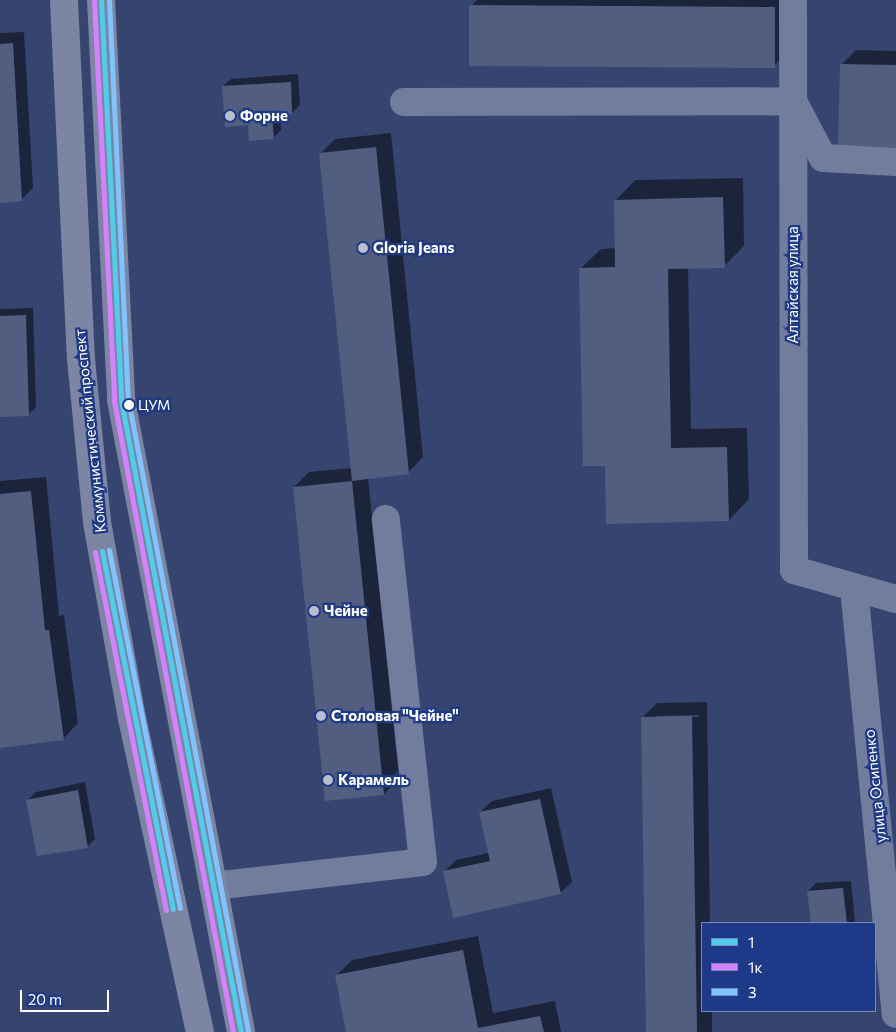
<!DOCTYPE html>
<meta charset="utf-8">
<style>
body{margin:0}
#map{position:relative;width:896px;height:1032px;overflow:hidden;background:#364570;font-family:Commissioner,sans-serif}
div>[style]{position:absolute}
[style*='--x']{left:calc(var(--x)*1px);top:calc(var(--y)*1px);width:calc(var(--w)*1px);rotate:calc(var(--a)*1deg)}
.shadow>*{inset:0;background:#0007}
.building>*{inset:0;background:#525e80}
.minor>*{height:28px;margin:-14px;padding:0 14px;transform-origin:14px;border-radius:14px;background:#727d9d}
.major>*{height:28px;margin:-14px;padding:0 14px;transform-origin:14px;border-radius:14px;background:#7c86a3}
.bus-1>*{height:5px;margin:-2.5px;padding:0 2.5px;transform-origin:2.5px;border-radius:2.5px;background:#4dcfeb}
.bus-2>*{height:5px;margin:-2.5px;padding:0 2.5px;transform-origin:2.5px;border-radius:2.5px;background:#d880ff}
.bus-3>*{height:5px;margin:-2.5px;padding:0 2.5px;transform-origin:2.5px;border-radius:2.5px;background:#80c4ff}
.dots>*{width:14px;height:14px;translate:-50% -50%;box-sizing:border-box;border:2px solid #1e3988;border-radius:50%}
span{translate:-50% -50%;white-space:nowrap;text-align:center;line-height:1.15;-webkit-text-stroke:4.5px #1e3988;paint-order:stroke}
.bus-label{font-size:14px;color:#fff}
.left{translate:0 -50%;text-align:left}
.poi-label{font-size:15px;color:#fff;font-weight:700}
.street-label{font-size:15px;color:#fff}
.legend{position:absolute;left:701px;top:922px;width:175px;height:90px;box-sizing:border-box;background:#1e3988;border:1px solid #7888b8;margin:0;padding:6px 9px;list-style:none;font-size:15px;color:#fff}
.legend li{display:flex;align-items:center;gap:10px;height:25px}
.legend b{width:25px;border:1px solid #7888b8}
.scale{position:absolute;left:20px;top:990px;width:89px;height:22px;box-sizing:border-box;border:2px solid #fff;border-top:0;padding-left:6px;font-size:15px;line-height:18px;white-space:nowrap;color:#fff;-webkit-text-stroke:4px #1e3988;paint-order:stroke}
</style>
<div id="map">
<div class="shadow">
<div style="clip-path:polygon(477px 0,790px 0,789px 51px,774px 66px,471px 6px)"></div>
<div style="clip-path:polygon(24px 32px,33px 188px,21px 200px,0 201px,0 33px)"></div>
<div style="clip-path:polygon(856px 50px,896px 51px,896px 148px,841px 65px)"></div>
<div style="clip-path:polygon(298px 74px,300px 105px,292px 113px,280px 113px,281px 130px,273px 138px,250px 124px,223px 86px,231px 79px)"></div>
<div style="clip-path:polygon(391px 133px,423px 457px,408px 473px,368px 477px,399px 779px,384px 794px,294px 487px,309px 472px,352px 468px,320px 154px,335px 139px)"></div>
<div style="clip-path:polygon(743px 178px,744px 246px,724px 266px,688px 267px,691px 429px,747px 428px,749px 499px,729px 520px,606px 465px,580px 269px,601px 249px,616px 248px,615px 201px,635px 180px)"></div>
<div style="clip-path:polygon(33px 308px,36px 407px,28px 415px,0 415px,0 309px)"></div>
<div style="clip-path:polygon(46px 477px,59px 616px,64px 615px,78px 723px,63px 739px,0 747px,0 481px)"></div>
<div style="clip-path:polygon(evenodd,707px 702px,710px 923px,702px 923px,702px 1011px,712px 1011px,712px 1032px,647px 1032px,642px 718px,657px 703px,707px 702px,698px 715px,699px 717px,656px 718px,656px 716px,698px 715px)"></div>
<div style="clip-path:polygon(85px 782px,95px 839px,87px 847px,28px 800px,36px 792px)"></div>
<div style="clip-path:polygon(551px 788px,572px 882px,560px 893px,444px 872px,456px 860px,489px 853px,480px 812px,492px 801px)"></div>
<div style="clip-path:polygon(851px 881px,855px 923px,813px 923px,808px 891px,816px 883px)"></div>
<div style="clip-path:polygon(478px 936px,493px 1013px,555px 1001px,561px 1032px,347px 1032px,337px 975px,352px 960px)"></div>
</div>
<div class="building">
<div style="clip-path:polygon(469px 5px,775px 7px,775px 68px,469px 66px)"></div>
<div style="clip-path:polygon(13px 43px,22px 201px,0 203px,0 44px)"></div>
<div style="clip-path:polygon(840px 64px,896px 65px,896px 149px,838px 148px)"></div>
<div style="clip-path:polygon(291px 82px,292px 114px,272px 115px,274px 139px,249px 141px,248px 125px,225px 127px,222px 86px)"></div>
<div style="clip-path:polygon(376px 147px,409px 474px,352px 481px,319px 153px)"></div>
<div style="clip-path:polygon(723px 197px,725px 268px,668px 269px,671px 448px,727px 447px,729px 521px,606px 524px,605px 466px,583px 466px,579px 268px,615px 267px,614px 200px)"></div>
<div style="clip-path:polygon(26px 315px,29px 416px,0 417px,0 316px)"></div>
<div style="clip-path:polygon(352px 481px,384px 795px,325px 801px,293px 487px)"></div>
<div style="clip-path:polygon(31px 491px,45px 630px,49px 630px,64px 740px,0 748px,0 494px)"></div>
<div style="clip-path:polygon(692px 716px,697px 1032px,646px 1032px,641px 717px)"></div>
<div style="clip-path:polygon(78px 790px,88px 848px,37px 856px,26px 800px)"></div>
<div style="clip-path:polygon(540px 799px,561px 894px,453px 918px,443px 871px,490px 861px,479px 812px)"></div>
<div style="clip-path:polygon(843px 888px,847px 923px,811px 923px,807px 891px)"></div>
<div style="clip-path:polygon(463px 950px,478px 1028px,540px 1016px,544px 1032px,346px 1032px,335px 975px)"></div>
</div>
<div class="minor">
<div style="--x:793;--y:0;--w:570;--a:89.9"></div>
<div style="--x:794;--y:570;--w:106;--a:15.9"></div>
<div style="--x:404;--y:102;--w:389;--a:-0.1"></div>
<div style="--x:793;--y:101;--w:64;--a:62.2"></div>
<div style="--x:823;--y:158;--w:73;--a:3.1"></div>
<div style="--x:854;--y:588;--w:428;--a:84.4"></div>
<div style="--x:213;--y:886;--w:211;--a:-6.5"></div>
<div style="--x:423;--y:862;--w:345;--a:-96.2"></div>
</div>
<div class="major">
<div style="--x:64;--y:0;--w:359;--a:87.3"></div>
<div style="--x:81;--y:359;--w:164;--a:84.4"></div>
<div style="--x:97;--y:522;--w:199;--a:79.9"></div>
<div style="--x:132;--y:718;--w:321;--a:77.8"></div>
<div style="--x:101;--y:0;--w:400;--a:87.1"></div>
<div style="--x:121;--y:400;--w:643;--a:79.25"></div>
</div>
<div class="bus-1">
<div style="--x:101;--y:0;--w:400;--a:87.1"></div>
<div style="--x:121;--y:400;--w:643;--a:79.25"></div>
<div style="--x:102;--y:551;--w:365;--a:78.8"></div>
</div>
<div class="bus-2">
<div style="--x:94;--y:0;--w:401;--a:87.1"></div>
<div style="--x:114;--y:401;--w:642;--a:79.32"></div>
<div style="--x:95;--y:552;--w:365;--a:78.8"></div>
</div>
<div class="bus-3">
<div style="--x:109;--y:0;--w:399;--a:87.3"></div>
<div style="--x:128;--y:399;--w:643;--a:79.25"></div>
<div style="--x:109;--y:550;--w:365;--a:78.8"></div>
</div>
<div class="dots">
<div style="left:230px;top:116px;background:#b9becd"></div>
<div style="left:363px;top:248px;background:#b9becd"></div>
<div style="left:129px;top:405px;background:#fff"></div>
<div style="left:314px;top:611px;background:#b9becd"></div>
<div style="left:321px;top:716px;background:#b9becd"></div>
<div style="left:328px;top:780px;background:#b9becd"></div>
</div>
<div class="bus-label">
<span class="left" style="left:138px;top:405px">ЦУМ</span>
</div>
<div class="poi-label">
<span class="left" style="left:240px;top:116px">Форне</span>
<span class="left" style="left:373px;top:248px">Gloria Jeans</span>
<span class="left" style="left:324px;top:611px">Чейне</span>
<span class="left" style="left:331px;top:716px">Столовая "Чейне"</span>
<span class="left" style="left:338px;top:780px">Карамель</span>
</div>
<div class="street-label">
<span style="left:793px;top:285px;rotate:-90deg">Алтайская улица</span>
<span style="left:90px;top:431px;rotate:-96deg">Коммунистический проспект</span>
<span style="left:875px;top:786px;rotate:-96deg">улица Осипенко</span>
</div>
<ul class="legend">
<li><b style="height:6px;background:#4dcfeb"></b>1</li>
<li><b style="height:6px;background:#d880ff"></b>1к</li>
<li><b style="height:6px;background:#80c4ff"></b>3</li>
</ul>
<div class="scale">20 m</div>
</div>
